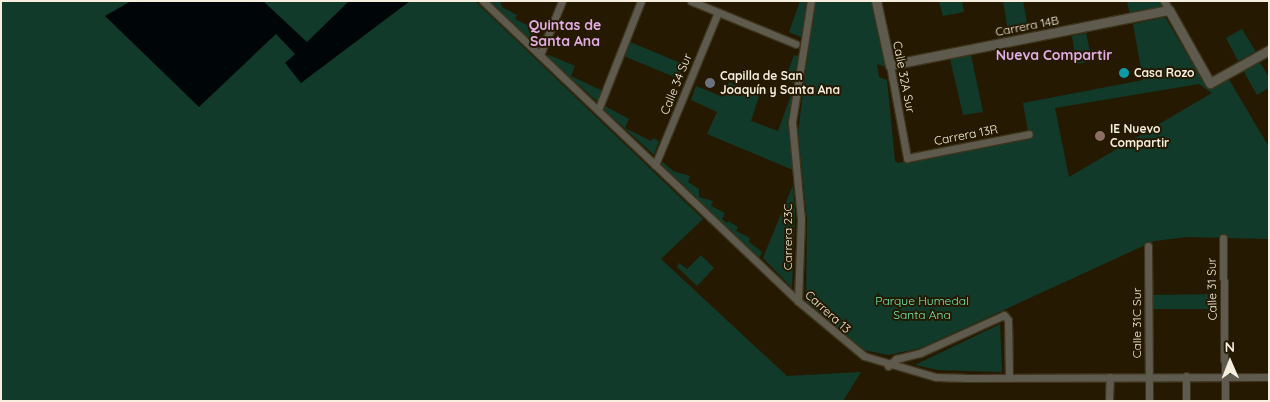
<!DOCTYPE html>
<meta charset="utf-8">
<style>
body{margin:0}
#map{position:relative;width:1270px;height:402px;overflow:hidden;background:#251a01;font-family:Quicksand,sans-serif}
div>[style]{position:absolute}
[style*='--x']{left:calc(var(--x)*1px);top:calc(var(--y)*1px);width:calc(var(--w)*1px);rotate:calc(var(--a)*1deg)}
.green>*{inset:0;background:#113a2a}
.water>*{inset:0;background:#000608}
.roads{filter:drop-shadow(1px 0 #3e341c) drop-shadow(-1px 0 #3e341c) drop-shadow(0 1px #3e341c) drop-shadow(0 -1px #3e341c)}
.minor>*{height:7px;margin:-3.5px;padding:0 3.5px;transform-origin:3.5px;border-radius:3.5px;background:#5e5a4d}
.tertiary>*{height:9px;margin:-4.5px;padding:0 4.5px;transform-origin:4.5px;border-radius:4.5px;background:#5e5a4d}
.dots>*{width:14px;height:14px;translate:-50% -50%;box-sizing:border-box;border:2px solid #251a01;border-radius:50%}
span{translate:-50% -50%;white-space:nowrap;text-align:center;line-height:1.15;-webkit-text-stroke:4px #251a01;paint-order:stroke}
.street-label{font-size:12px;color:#f6efdf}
.poi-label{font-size:12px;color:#f6efdf;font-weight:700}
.left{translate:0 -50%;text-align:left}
.park-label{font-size:12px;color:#72edb8}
.neighbourhood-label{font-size:14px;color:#e2ace6;font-weight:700}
.frame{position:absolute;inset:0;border:2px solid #f6efdf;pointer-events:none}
.north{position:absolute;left:1205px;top:337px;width:50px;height:50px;-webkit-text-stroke:4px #251a01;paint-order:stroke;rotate:359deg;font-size:14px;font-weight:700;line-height:20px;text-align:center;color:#f6efdf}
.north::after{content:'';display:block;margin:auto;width:18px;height:22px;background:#f6efdf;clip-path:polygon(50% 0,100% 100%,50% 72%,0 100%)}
</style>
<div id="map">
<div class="green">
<div style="clip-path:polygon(1px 1px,475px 1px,703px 219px,661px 259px,787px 376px,861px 372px,843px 401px,1px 401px)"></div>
<div style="clip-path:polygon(488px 1px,500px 1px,502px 7px,517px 15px,515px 19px,529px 26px,528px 30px,541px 38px,538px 49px)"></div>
<div style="clip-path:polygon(800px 1px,808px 1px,801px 37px,789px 32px)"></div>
<div style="clip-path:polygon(evenodd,814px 1px,871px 1px,886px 67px,877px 64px,879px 77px,887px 80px,895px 161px,898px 163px,1029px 137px,1023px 103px,1143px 80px,1133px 24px,1165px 17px,1207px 87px,1228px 78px,1269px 147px,1269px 239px,1187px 237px,1154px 241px,921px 348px,888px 355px,864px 350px,806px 303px,807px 220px,798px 133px,814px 1px,1199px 84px,1212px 93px,1069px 177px,1055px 108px,1199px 84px)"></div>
<div style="clip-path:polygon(939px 1px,962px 1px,964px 12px,943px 16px)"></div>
<div style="clip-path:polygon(1003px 1px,1023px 1px,1028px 28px,1008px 31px)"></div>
<div style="clip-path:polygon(1127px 1px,1161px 1px,1165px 8px,1130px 15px)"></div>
<div style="clip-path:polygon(1242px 29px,1256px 52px,1238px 61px,1226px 38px)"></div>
<div style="clip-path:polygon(1086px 33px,1092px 61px,1076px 64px,1072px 36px)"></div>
<div style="clip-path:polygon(630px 42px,683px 64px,679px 79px,624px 56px)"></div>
<div style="clip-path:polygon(549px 55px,575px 66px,571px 76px,605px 92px,600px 104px,546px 56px)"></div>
<div style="clip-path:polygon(794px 55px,801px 57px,789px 122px,793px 170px,707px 134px,717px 112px,691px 100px,696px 86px,723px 97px,729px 82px,759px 96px,751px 121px,778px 131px,795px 84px,785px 80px)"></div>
<div style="clip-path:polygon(971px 55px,983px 112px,963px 115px,950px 59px)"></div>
<div style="clip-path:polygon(1259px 61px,1269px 77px,1269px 88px,1257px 95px,1243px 70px)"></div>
<div style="clip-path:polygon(603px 105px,629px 119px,625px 128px,651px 141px,653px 138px,659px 141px,654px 155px,601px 107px)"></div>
<div style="clip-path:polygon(663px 162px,673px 171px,690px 176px,688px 182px,699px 189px,699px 197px,713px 201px,711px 206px,725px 213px,722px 219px,727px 223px,728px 221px,738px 227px,736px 231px,750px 238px,749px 242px,762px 252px,759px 258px,661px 164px)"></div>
<div style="clip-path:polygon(793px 185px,795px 211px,792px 288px,763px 258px)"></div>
<div style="clip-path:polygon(701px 255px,714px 268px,697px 286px,677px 267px,679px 263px,687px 269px)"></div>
<div style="clip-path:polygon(1214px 294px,1213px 309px,1152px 309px,1152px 295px)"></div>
<div style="clip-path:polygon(1000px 324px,1002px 372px,938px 370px,915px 365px)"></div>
</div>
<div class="water">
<div style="clip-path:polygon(131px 1px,263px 1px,307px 42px,349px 1px,410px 1px,301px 83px,285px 63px,295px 54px,276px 34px,199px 107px,105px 16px)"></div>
</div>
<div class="roads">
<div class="minor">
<div style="--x:483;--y:1;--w:435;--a:43.6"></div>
<div style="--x:798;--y:301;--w:86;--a:39.8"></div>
<div style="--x:864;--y:356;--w:75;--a:16.3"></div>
<div style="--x:936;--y:377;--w:32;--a:2"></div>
<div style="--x:968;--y:378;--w:301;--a:-0.2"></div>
<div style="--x:691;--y:1;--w:113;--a:22.3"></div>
<div style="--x:1164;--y:1;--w:10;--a:61"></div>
<div style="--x:540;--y:55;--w:58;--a:-67.8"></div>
<div style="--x:890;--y:65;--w:95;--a:79.6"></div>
<div style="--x:907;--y:158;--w:124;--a:-11.1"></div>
<div style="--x:598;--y:110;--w:117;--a:-68.5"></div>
<div style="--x:655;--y:165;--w:165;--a:-67.6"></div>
<div style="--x:1223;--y:238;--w:163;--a:89.3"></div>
<div style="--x:1148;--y:246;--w:155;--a:89.6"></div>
<div style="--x:798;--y:301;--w:82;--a:-87.9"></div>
<div style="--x:801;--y:219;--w:97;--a:-95.3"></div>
<div style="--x:792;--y:122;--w:122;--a:-81.1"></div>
<div style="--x:888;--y:366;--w:11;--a:-41"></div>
<div style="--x:896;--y:359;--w:25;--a:-14"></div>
<div style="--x:920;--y:353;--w:92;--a:-24.3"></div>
<div style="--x:1004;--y:315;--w:6;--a:51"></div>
<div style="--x:1008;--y:320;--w:58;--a:89"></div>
<div style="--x:1186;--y:376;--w:25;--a:90"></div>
<div style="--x:1109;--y:401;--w:24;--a:-88"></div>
</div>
<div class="tertiary">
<div style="--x:876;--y:1;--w:66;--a:77.7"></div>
<div style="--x:890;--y:65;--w:284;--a:-11.2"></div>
<div style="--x:1169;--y:10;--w:84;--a:60.7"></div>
<div style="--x:1210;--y:83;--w:68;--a:-29.2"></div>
</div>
</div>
<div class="dots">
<div style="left:1124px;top:73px;background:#0f9aa8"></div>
<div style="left:710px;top:83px;background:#6b7280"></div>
<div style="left:1100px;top:136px;background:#8d6e63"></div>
</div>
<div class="street-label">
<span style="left:1027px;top:26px;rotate:-11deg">Carrera 14B</span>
<span style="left:904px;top:77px;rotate:79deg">Calle 32A Sur</span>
<span style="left:676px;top:84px;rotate:-68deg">Calle 34 Sur</span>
<span style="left:966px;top:135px;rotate:-11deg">Carrera 13R</span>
<span style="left:788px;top:237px;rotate:-90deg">Carrera 23C</span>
<span style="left:1212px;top:289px;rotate:-91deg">Calle 31 Sur</span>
<span style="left:828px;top:312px;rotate:42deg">Carrera 13</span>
<span style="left:1137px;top:323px;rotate:-90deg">Calle 31C Sur</span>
</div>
<div class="poi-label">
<span class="left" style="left:1134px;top:73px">Casa Rozo</span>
<span class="left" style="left:720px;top:83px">Capilla de San<br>Joaquín y Santa Ana</span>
<span class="left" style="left:1110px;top:136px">IE Nuevo<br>Compartir</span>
</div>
<div class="park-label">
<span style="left:922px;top:308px">Parque Humedal<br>Santa Ana</span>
</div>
<div class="neighbourhood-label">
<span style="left:565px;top:33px">Quintas de<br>Santa Ana</span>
<span style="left:1054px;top:55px">Nueva Compartir</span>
</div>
<div class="frame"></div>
<div class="north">N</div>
</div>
